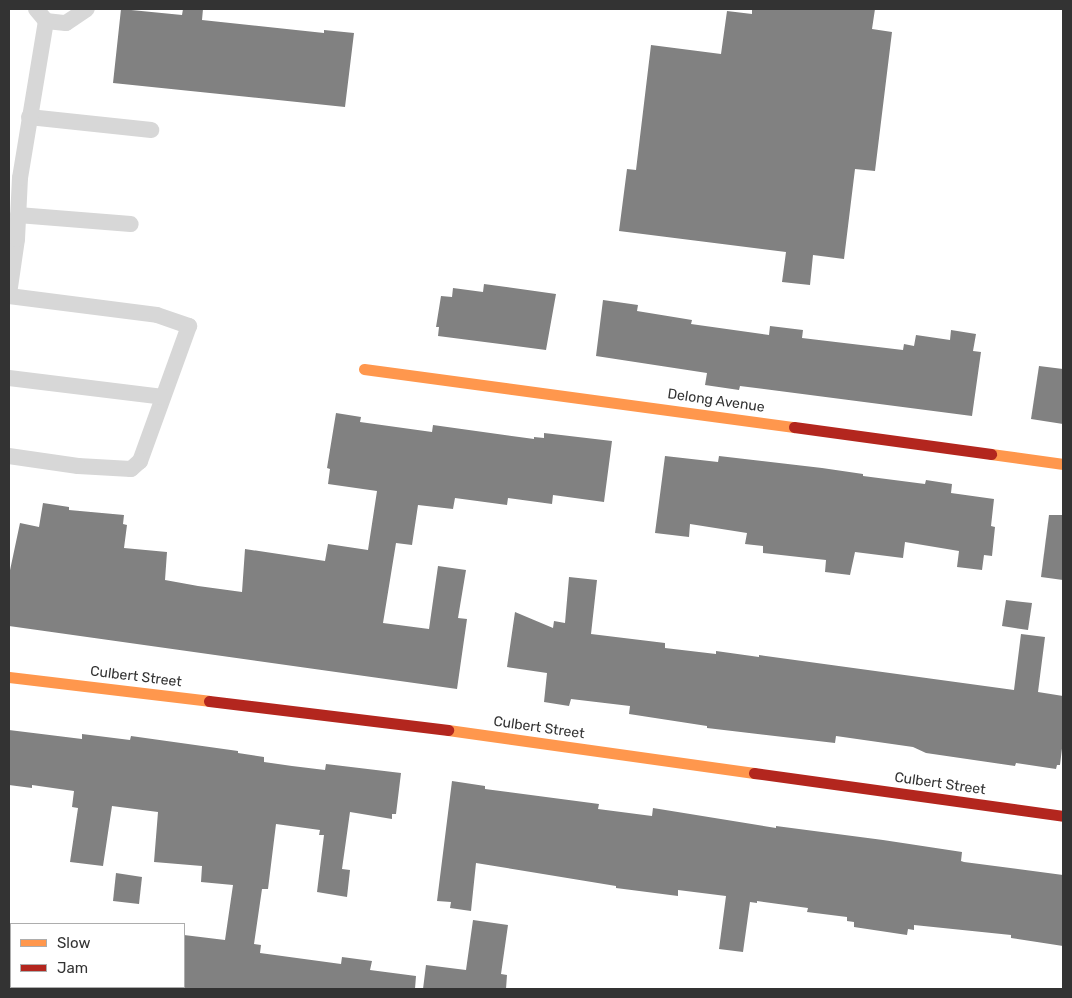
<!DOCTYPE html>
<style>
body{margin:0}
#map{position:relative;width:1072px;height:998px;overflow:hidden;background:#fff;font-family:Rubik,sans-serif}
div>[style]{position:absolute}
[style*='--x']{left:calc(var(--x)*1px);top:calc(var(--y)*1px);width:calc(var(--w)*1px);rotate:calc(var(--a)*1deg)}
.building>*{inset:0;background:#818181}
.lane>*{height:16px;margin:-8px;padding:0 8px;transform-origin:8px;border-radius:8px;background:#d7d7d7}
.slow>*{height:11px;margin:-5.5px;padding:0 5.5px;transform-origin:5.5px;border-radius:5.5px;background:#ff974d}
.jam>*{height:11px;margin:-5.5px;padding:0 5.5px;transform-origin:5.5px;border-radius:5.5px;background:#b3261e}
span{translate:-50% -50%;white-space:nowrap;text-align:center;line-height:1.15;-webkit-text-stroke:5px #fff;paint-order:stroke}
.street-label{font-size:14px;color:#333}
.frame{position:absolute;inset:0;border:10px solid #333;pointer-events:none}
.legend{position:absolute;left:10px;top:923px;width:175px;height:65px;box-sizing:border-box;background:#fff;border:1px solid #adadad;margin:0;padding:6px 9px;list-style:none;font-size:15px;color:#333}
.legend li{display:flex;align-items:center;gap:10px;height:25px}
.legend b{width:25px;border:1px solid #adadad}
</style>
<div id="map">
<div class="building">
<div style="clip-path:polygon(121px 9px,182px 15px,183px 9px,203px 9px,202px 20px,324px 33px,324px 30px,354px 33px,345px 107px,113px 83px)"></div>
<div style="clip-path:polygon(752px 9px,875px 9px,872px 29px,892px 32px,875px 171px,855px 169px,844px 259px,813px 255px,810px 285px,782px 282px,786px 252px,619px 231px,627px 169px,636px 170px,651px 45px,721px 54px,727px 11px,752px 14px)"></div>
<div style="clip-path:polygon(484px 284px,556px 294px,546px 350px,438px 336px,439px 327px,436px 327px,441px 296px,452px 297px,453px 288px,483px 292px)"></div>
<div style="clip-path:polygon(603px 300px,638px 305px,637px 311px,692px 320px,691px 324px,769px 335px,770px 326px,803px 330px,802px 338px,903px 350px,904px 344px,914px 346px,916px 335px,950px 340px,951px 330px,976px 334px,973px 351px,981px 352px,972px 416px,787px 392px,740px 386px,739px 390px,705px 385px,707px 373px,596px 356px)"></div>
<div style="clip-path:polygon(1039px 366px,1063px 369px,1063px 424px,1031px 419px)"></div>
<div style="clip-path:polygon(336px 413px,361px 417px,360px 422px,432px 432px,433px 425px,534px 439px,534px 437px,544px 438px,544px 433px,612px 441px,604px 502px,553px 495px,552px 504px,508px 498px,507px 505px,455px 498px,453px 509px,418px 505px,412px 545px,396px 543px,383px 623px,429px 629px,438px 566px,466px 570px,458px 618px,467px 619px,457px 689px,9px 626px,9px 575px,20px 523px,39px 527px,43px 503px,69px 507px,69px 510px,124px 515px,123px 524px,127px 525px,124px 548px,167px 552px,165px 580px,198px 586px,242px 592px,245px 549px,325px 561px,328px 544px,368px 550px,377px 491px,328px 484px,330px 469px,327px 468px)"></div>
<div style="clip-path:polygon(665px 456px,718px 462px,719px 456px,822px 468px,863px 474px,863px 476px,925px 484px,926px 480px,952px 484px,951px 493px,994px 499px,991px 526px,995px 527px,992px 556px,984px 555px,982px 570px,957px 567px,959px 551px,905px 542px,903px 558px,855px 552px,850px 575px,825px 572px,826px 560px,763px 553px,763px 546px,745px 544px,747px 533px,690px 524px,689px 537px,655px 533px)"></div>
<div style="clip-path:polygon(1049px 515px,1063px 515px,1063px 580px,1041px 577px)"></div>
<div style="clip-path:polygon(569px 577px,597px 580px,591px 634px,665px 643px,665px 648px,716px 654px,716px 651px,759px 657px,759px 655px,1014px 690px,1021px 634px,1045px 637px,1038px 692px,1063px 696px,1063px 740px,1060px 765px,1057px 765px,1056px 769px,1016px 763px,1015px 766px,926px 753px,913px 747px,836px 736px,835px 743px,707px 728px,707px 726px,629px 714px,630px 706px,571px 699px,569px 706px,544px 702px,547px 673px,507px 667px,515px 612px,553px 628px,554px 621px,565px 623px)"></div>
<div style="clip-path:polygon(1006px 600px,1032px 603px,1028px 630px,1002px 626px)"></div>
<div style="clip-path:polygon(9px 730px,82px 739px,82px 734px,130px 740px,131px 736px,238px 751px,238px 753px,264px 757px,264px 762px,292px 766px,325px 770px,326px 764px,401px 773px,396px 814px,392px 814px,392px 819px,350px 812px,342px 869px,350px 870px,347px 897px,317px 892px,324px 835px,319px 835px,320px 830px,276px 824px,268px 889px,262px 889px,254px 944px,261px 945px,260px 953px,341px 964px,342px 957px,372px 961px,370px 970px,416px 976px,415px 989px,184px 989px,184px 935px,225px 940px,233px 885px,201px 882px,202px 866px,154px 862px,158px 812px,112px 806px,103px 866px,70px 862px,78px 808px,72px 807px,74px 791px,32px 785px,32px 788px,9px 785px)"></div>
<div style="clip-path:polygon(452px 781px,485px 786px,485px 789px,599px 804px,598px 809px,652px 816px,653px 808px,776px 828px,776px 826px,883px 840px,962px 852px,961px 861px,964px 862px,1063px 875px,1063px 946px,1011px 938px,1011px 935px,914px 925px,914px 930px,908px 929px,907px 935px,854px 927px,854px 922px,847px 921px,847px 917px,807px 912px,808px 908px,757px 901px,757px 903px,750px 902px,743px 952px,719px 949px,726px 896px,678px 890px,678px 896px,616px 888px,616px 886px,476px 863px,471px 911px,450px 908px,451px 902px,437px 901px)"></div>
<div style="clip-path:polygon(116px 873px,142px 877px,139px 904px,113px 901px)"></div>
<div style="clip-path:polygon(473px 920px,508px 925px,501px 974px,507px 975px,506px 989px,423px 989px,426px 965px,466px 970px)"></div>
</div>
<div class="lane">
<div style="--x:36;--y:9;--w:16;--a:50"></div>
<div style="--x:46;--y:21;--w:20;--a:6"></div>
<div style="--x:66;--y:23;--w:25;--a:-34"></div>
<div style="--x:29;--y:117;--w:123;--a:6.1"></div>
<div style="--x:18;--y:215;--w:113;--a:4.6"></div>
<div style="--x:9;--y:294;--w:56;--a:-81.7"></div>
<div style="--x:17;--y:239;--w:61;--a:-87.2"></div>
<div style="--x:20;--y:178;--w:159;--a:-80.6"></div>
<div style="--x:9;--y:296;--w:149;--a:7.3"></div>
<div style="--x:157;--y:315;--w:34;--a:19"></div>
<div style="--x:189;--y:326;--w:144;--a:109.9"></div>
<div style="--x:140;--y:461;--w:12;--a:138"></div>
<div style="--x:131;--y:469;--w:53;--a:-176.8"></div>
<div style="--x:78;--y:466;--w:70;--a:-171.8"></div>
<div style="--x:9;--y:378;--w:155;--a:7"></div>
</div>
<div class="slow">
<div style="--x:364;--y:369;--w:434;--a:7.7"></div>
<div style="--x:991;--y:454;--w:73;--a:7.9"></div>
<div style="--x:9;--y:677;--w:201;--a:6.8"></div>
<div style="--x:448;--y:730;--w:309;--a:8"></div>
</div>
<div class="jam">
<div style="--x:794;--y:427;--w:199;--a:7.8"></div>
<div style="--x:209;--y:701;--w:241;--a:6.9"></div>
<div style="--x:754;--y:773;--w:312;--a:7.9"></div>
</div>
<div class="street-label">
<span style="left:716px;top:401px;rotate:8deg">Delong Avenue</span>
<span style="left:136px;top:677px;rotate:7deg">Culbert Street</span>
<span style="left:539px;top:728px;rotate:8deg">Culbert Street</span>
<span style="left:940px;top:784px;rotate:8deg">Culbert Street</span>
</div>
<div class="frame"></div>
<ul class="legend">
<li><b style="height:6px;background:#ff974d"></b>Slow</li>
<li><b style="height:6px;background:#b3261e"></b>Jam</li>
</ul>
</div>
